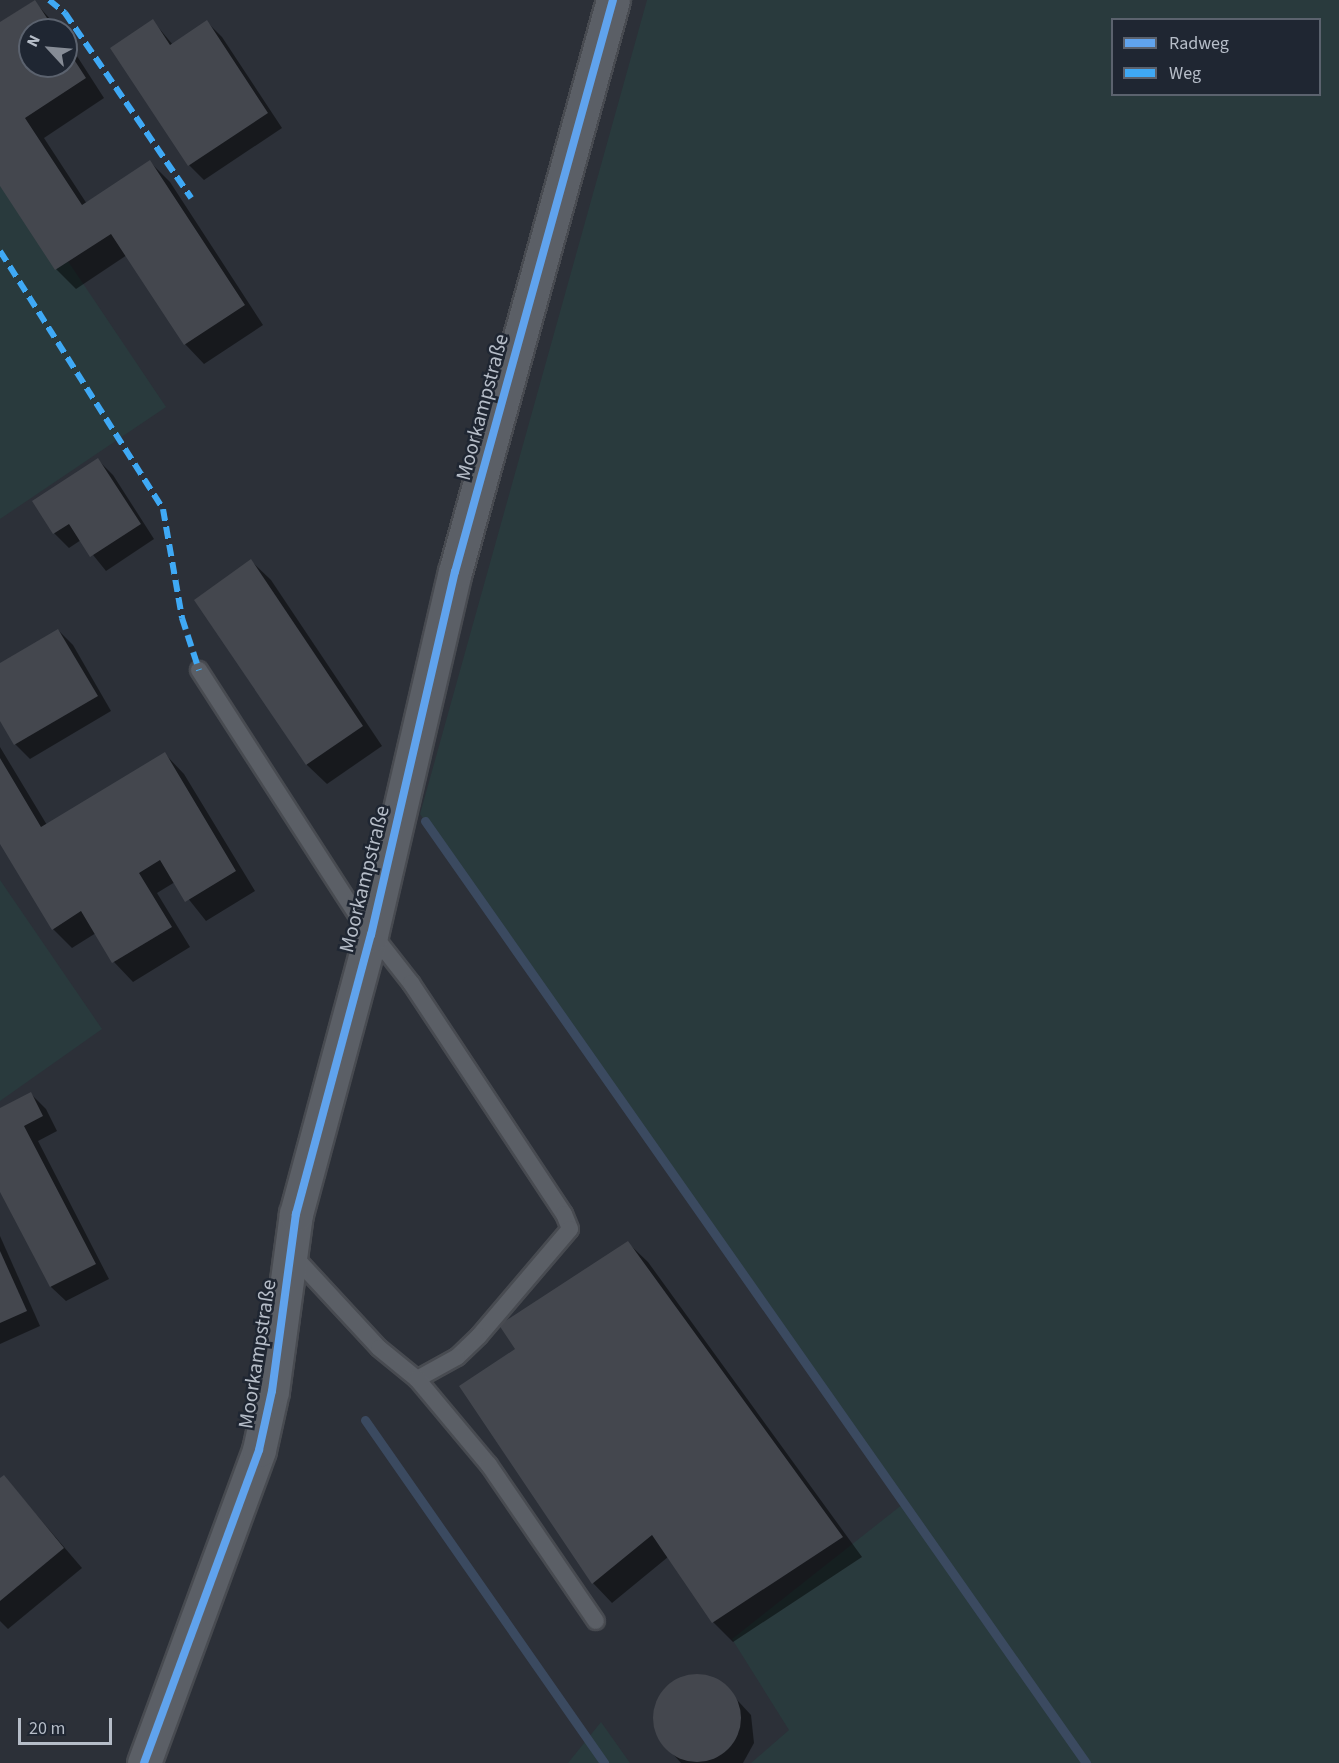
<!DOCTYPE html>
<meta charset="utf-8">
<style>
body{margin:0}
#map{position:relative;width:1339px;height:1763px;overflow:hidden;background:#2c3038;font-family:"Source Sans 3",sans-serif}
div>[style]{position:absolute}
[style*='--x']{left:calc(var(--x)*1px);top:calc(var(--y)*1px);width:calc(var(--w)*1px);rotate:calc(var(--a)*1deg)}
.green>*{inset:0;background:#293a3d}
.shadow>*{inset:0;background:#0007}
.stream>*{height:9px;margin:-4.5px;padding:0 4.5px;transform-origin:4.5px;border-radius:4.5px;background:#3b4a60}
.building>*{inset:0;background:#44474e}
.round{border-radius:50%}
.roads{filter:drop-shadow(2px 0 #484b51) drop-shadow(-2px 0 #484b51) drop-shadow(0 2px #484b51) drop-shadow(0 -2px #484b51)}
.service>*{height:16px;margin:-8px;padding:0 8px;transform-origin:8px;border-radius:8px;background:#5b5f66}
.minor>*{height:33px;margin:-16.5px;padding:0 16.5px;transform-origin:16.5px;border-radius:16.5px;background:#5b5f66}
.quiet>*{height:6px;margin-top:-3px;transform-origin:0;background:repeating-linear-gradient(90deg,#3fa9f5 0 12px,transparent 0 18px)}
.cycleway>*{height:8px;margin:-4px;padding:0 4px;transform-origin:4px;border-radius:4px;background:#60a3ed}
span{translate:-50% -50%;white-space:nowrap;text-align:center;line-height:1.15;-webkit-text-stroke:5px #1f2632;paint-order:stroke}
.street-label{font-size:21px;color:#b6bdc8}
.legend{position:absolute;left:1111px;top:18px;width:210px;height:78px;box-sizing:border-box;background:#1f2632;border:2px solid #5b626e;margin:0;padding:8px 10px;list-style:none;font-size:18px;color:#b6bdc8}
.legend li{display:flex;align-items:center;gap:12px;height:30px}
.legend b{width:30px;border:2px solid #5b626e}
.north{position:absolute;left:18px;top:18px;width:60px;height:60px;box-sizing:border-box;background:#1f2632;border:2px solid #5b626e;border-radius:50%;rotate:296deg;font-size:16px;font-weight:700;line-height:24px;text-align:center;color:#b6bdc8}
.north::after{content:'';display:block;margin:auto;width:21px;height:27px;background:#868c96;clip-path:polygon(50% 0,100% 100%,50% 72%,0 100%)}
.scale{position:absolute;left:18px;top:1718px;width:94px;height:27px;box-sizing:border-box;border:3px solid #b6bdc8;border-top:0;padding-left:8px;font-size:18px;line-height:21px;white-space:nowrap;color:#b6bdc8;-webkit-text-stroke:4px #1f2632;paint-order:stroke}
</style>
<div id="map">
<div class="green">
<div style="clip-path:polygon(evenodd,647px 0,1339px 0,1339px 1763px,751px 1763px,789px 1730px,732px 1639px,903px 1504px,420px 814px,647px 0,1112px 20px,1320px 20px,1320px 94px,1112px 94px,1112px 20px)"></div>
<div style="clip-path:polygon(0 160px,166px 407px,0 519px)"></div>
<div style="clip-path:polygon(0 880px,102px 1029px,0 1101px)"></div>
<div style="clip-path:polygon(601px 1722px,630px 1763px,568px 1763px)"></div>
</div>
<div class="shadow">
<div style="clip-path:polygon(34px 1px,60px 30px,30px 30px,30px 66px,66px 66px,66px 39px,104px 98px,44px 138px,87px 204px,150px 162px,170px 182px,263px 325px,204px 364px,185px 344px,127px 255px,76px 289px,56px 269px,0 183px,0 23px)"></div>
<div style="clip-path:polygon(153px 21px,173px 45px,207px 22px,222px 37px,282px 128px,204px 180px,189px 165px)"></div>
<div style="clip-path:polygon(98px 460px,113px 475px,154px 539px,106px 571px,81px 540px,69px 548px,54px 533px)"></div>
<div style="clip-path:polygon(251px 561px,271px 580px,382px 746px,327px 784px,307px 765px,196px 601px)"></div>
<div style="clip-path:polygon(58px 630px,73px 645px,111px 711px,30px 759px,15px 744px,0 718px,0 664px)"></div>
<div style="clip-path:polygon(0 747px,47px 825px,165px 754px,184px 774px,255px 891px,206px 921px,175px 882px,157px 893px,190px 947px,133px 982px,114px 962px,96px 933px,72px 948px,53px 929px,0 841px)"></div>
<div style="clip-path:polygon(31px 1094px,46px 1109px,57px 1131px,38px 1141px,109px 1279px,66px 1301px,51px 1287px,0 1190px,0 1110px)"></div>
<div style="clip-path:polygon(0 1236px,40px 1326px,0 1344px)"></div>
<div style="clip-path:polygon(628px 1243px,648px 1262px,862px 1557px,733px 1642px,713px 1622px,668px 1557px,612px 1603px,593px 1583px,517px 1349px)"></div>
<div style="clip-path:polygon(4px 1477px,82px 1568px,8px 1629px,0 1621px,0 1480px)"></div>
<div style="clip-path:polygon(700px 1676px,726px 1688px,751px 1715px,754px 1743px,743px 1763px,681px 1763px,657px 1736px,656px 1707px,672px 1683px)"></div>
</div>
<div class="stream">
<div style="--x:425;--y:821;--w:1151;--a:54.94"></div>
<div style="--x:365;--y:1420;--w:418;--a:55.1"></div>
</div>
<div class="building">
<div style="clip-path:polygon(35px 0,55px 30px,30px 30px,30px 66px,66px 66px,66px 47px,86px 78px,25px 118px,82px 205px,150px 160px,245px 305px,184px 345px,111px 234px,55px 270px,0 186px,0 22px)"></div>
<div style="clip-path:polygon(153px 19px,170px 45px,207px 20px,268px 113px,188px 166px,110px 48px)"></div>
<div style="clip-path:polygon(98px 458px,141px 524px,90px 557px,69px 524px,53px 534px,32px 501px)"></div>
<div style="clip-path:polygon(251px 559px,363px 726px,306px 765px,194px 600px)"></div>
<div style="clip-path:polygon(58px 629px,98px 696px,14px 745px,0 721px,0 663px)"></div>
<div style="clip-path:polygon(165px 752px,236px 871px,185px 902px,160px 860px,139px 873px,172px 927px,112px 963px,81px 911px,52px 930px,0 844px,0 758px,41px 827px)"></div>
<div style="clip-path:polygon(31px 1092px,43px 1116px,24px 1126px,96px 1264px,50px 1287px,0 1192px,0 1108px)"></div>
<div style="clip-path:polygon(628px 1241px,843px 1537px,712px 1623px,652px 1535px,592px 1584px,459px 1386px,515px 1349px,499px 1325px)"></div>
<div style="clip-path:polygon(0 1251px,27px 1311px,0 1323px)"></div>
<div style="clip-path:polygon(4px 1475px,64px 1548px,0 1601px,0 1478px)"></div>
<div class="round" style="left:653px;top:1674px;width:88px;height:88px"></div>
</div>
<div class="roads">
<div class="service">
<div style="--x:199;--y:670;--w:315;--a:57.2"></div>
<div style="--x:371;--y:932;--w:65;--a:51.9"></div>
<div style="--x:411;--y:983;--w:277;--a:56.5"></div>
<div style="--x:564;--y:1214;--w:16;--a:68"></div>
<div style="--x:570;--y:1229;--w:140;--a:130.4"></div>
<div style="--x:479;--y:1336;--w:30;--a:136"></div>
<div style="--x:457;--y:1357;--w:46;--a:151.2"></div>
<div style="--x:291;--y:1253;--w:129;--a:47.2"></div>
<div style="--x:379;--y:1348;--w:49;--a:39.2"></div>
<div style="--x:417;--y:1379;--w:112;--a:50.1"></div>
<div style="--x:489;--y:1465;--w:189;--a:55.6"></div>
</div>
<div class="minor">
<div style="--x:144;--y:1763;--w:333;--a:-69.8"></div>
<div style="--x:259;--y:1450;--w:60;--a:-77.6"></div>
<div style="--x:272;--y:1391;--w:179;--a:-82.3"></div>
<div style="--x:296;--y:1214;--w:289;--a:-75"></div>
<div style="--x:371;--y:935;--w:373;--a:-77"></div>
<div style="--x:455;--y:572;--w:593;--a:-74.56"></div>
</div>
</div>
<div class="quiet">
<div style="--x:49;--y:0;--w:21;--a:39"></div>
<div style="--x:65;--y:13;--w:224;--a:55.7"></div>
<div style="--x:0;--y:251;--w:305;--a:57.7"></div>
<div style="--x:163;--y:509;--w:111;--a:80.1"></div>
<div style="--x:182;--y:618;--w:55;--a:71.9"></div>
</div>
<div class="cycleway">
<div style="--x:144;--y:1763;--w:333;--a:-69.8"></div>
<div style="--x:259;--y:1450;--w:60;--a:-77.6"></div>
<div style="--x:272;--y:1391;--w:179;--a:-82.3"></div>
<div style="--x:296;--y:1214;--w:289;--a:-75"></div>
<div style="--x:371;--y:935;--w:373;--a:-77"></div>
<div style="--x:455;--y:572;--w:593;--a:-74.56"></div>
</div>
<div class="street-label">
<span style="left:482px;top:407px;rotate:-75deg">Moorkampstraße</span>
<span style="left:364px;top:879px;rotate:-76deg">Moorkampstraße</span>
<span style="left:257px;top:1354px;rotate:-81deg">Moorkampstraße</span>
</div>
<ul class="legend">
<li><b style="height:8px;background:#60a3ed"></b>Radweg</li>
<li><b style="height:8px;background:#3fa9f5"></b>Weg</li>
</ul>
<div class="north">N</div>
<div class="scale">20 m</div>
</div>
